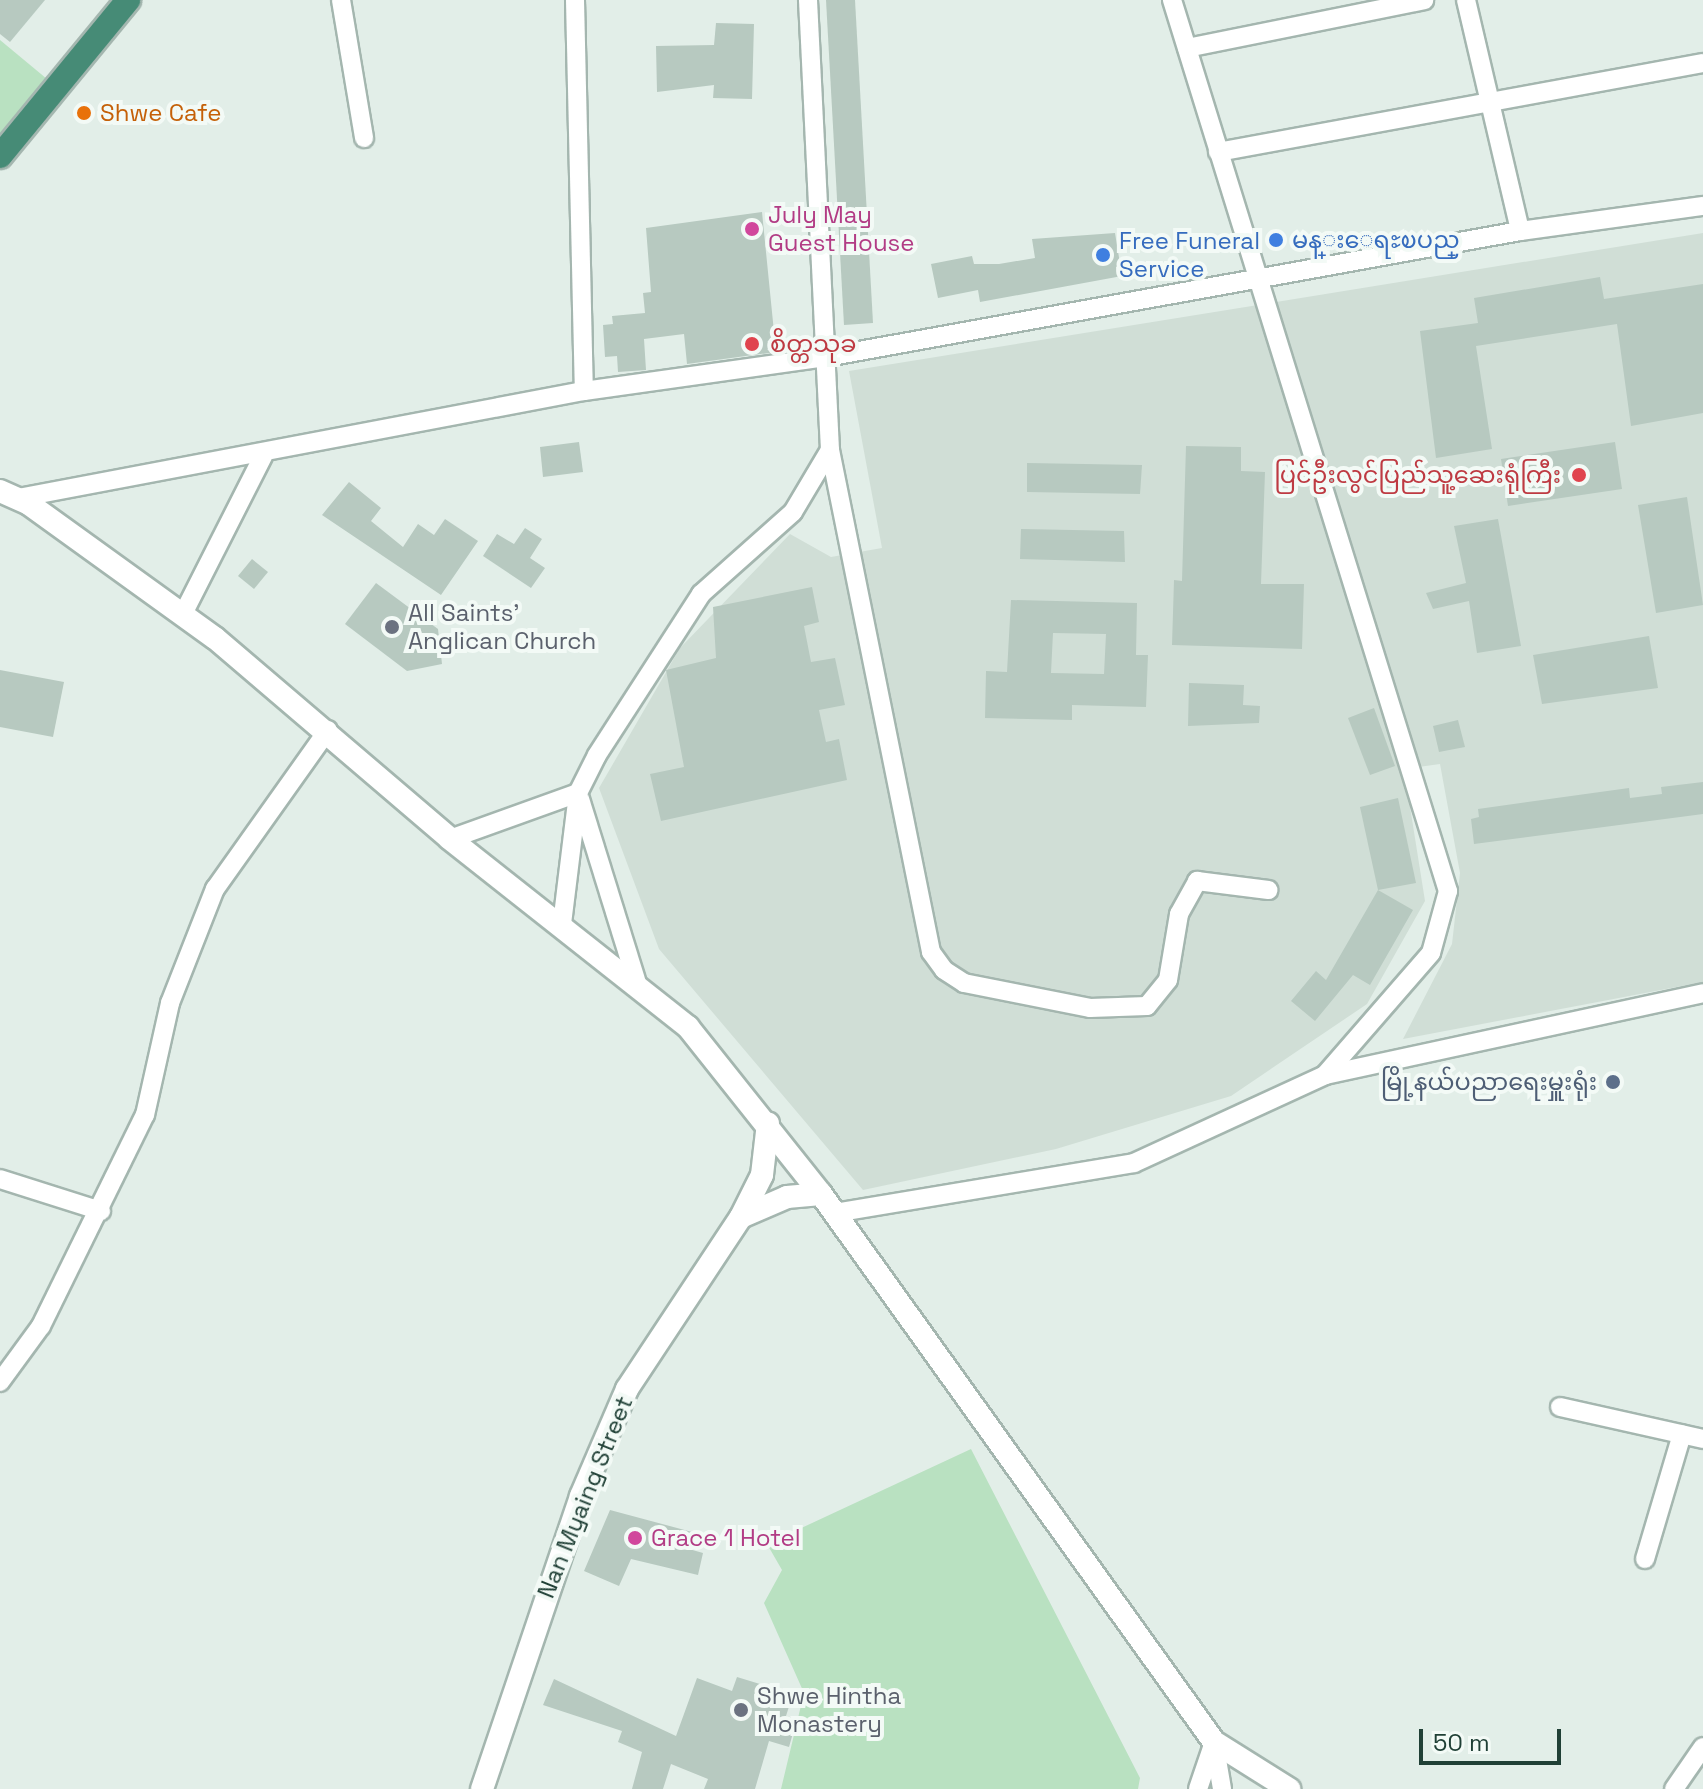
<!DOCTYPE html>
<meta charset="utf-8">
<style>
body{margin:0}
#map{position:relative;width:1703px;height:1789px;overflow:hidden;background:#e2eee8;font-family:"Space Grotesk","Noto Sans Myanmar",sans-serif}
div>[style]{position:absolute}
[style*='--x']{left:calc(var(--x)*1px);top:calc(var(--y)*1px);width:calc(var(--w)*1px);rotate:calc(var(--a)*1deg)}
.built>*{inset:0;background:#d0ded6}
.green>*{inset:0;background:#b9e1c1}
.building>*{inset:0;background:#b7c9c0}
.roads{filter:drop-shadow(2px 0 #a4b6af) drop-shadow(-2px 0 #a4b6af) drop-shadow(0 2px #a4b6af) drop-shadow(0 -2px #a4b6af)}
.minor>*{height:18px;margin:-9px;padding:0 9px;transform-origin:9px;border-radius:9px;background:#fff}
.tertiary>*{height:22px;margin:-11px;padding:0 11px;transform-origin:11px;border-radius:11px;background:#fff}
.trunk>*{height:24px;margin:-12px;padding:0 12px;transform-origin:12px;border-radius:12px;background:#468b76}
.dots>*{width:22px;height:22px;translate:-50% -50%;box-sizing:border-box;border:4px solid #f3faf6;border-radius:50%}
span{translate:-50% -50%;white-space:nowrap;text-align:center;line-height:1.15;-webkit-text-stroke:8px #f3faf6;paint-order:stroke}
.food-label{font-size:24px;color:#c56008}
.left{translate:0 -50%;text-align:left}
.hotel-label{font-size:24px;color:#b23c85}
.shop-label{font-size:24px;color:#366cbe}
.health-label{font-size:24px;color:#be3a42}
.right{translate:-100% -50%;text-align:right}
.worship-label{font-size:24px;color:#5b616d}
.service-label{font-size:24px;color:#4e5e75}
.street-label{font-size:24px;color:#204036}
.scale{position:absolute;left:1419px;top:1729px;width:142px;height:36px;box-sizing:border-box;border:4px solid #204036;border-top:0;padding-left:10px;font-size:24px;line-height:28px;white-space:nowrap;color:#204036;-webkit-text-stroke:6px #f3faf6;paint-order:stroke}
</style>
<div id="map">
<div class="built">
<div style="clip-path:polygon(1703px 233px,1703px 982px,1403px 1039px,1452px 944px,1460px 873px,1440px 764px,1404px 769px,1425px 901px,1367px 1004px,1231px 1096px,1056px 1149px,863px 1190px,659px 949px,599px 788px,680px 648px,790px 534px,831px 557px,882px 548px,849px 371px)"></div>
</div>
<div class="green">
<div style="clip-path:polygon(0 40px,47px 79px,0 134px)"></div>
<div style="clip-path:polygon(971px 1449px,1140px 1778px,1138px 1789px,781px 1789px,804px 1693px,764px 1603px,782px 1570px,767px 1544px)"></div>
</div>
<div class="building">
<div style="clip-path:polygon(0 0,45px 0,10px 42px,0 34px)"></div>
<div style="clip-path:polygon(826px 0,855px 0,873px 323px,844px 325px)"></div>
<div style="clip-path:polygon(716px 23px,754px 24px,752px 99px,713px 98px,714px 85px,657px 92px,656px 46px,714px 45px)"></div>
<div style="clip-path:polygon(762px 212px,776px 352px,687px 364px,684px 334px,644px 339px,646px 370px,618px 372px,617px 356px,605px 357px,603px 325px,613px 324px,612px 316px,645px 313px,643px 293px,651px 292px,646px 228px)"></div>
<div style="clip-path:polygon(1115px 233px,1122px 276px,980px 302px,978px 290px,938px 298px,931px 264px,972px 256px,974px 264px,999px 264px,1035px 258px,1032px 239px)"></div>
<div style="clip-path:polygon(1600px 277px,1604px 299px,1703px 284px,1703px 413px,1631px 426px,1617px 324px,1476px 346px,1492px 449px,1436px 458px,1420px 331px,1478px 323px,1474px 298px)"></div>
<div style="clip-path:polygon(579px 442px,583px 472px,543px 477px,540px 447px)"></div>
<div style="clip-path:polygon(1615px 442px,1622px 489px,1508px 506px,1501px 459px)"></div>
<div style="clip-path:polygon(1186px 446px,1241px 447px,1241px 471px,1265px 472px,1261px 584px,1304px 584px,1302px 649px,1172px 645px,1174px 580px,1182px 581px)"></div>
<div style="clip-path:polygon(1027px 463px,1142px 465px,1140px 494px,1027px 492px)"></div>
<div style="clip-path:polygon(349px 482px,381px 508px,371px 521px,403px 547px,418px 524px,434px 535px,445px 519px,478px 541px,441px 595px,322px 515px)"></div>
<div style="clip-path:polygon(1687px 497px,1703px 605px,1656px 613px,1638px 505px)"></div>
<div style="clip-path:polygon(1498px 519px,1521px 646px,1477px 653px,1469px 601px,1433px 609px,1426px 593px,1466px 583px,1454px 526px)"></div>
<div style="clip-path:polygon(525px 528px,542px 539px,530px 558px,545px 568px,531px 588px,483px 556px,497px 534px,514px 544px)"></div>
<div style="clip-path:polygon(1021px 529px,1124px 531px,1125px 562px,1020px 559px)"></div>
<div style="clip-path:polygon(252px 559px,268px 572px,254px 589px,238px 576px)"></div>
<div style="clip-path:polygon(376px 583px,438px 629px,442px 664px,407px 671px,345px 624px)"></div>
<div style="clip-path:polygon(812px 587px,819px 622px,804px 626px,811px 662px,835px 658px,845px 705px,819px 710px,826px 742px,839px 739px,847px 780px,661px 821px,650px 774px,684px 767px,666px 670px,716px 658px,713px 607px)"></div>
<div style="clip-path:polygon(evenodd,1011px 600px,1137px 603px,1136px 655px,1148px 655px,1146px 707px,1072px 705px,1072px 720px,985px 718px,986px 671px,1007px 672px,1011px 600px,1053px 633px,1106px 634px,1104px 674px,1051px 673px,1053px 633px)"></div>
<div style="clip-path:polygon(1649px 636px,1658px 688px,1542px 704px,1533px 655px)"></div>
<div style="clip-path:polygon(0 670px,64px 682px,53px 737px,0 727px)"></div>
<div style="clip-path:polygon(1189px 683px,1244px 685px,1243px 705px,1260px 706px,1259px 723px,1188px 726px)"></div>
<div style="clip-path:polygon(1374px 708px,1395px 766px,1370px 775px,1348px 718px)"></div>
<div style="clip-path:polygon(1458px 720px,1465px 747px,1439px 752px,1433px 726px)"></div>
<div style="clip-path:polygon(1703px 782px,1703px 814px,1474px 844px,1471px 819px,1479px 817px,1478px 809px,1629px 788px,1630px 798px,1662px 794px,1661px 787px)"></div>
<div style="clip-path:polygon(1398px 798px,1416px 883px,1378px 890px,1360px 807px)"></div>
<div style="clip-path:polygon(1378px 890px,1413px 910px,1370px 985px,1353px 975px,1315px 1021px,1291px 1001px,1316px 971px,1326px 980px)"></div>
<div style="clip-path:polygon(610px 1510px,692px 1532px,689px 1549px,703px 1553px,698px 1575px,631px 1559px,619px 1586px,584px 1571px)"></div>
<div style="clip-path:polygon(737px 1677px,793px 1694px,786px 1716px,797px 1719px,789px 1747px,769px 1741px,755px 1789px,704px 1789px,708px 1779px,671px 1764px,663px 1789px,632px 1789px,642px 1752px,618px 1742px,622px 1731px,543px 1705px,554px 1679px,676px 1736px,697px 1678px,732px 1691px)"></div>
</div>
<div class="roads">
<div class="minor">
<div style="--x:341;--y:0;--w:140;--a:80.5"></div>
<div style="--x:575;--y:0;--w:391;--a:88.7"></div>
<div style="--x:1172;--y:0;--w:933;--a:72.79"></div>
<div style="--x:1448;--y:891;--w:64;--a:105.3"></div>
<div style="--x:1431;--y:953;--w:162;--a:131"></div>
<div style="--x:1466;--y:0;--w:237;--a:76.8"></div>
<div style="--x:1187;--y:48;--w:242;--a:-11.4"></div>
<div style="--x:1218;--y:152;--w:493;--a:-10.4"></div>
<div style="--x:830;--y:450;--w:512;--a:78.62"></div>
<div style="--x:931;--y:952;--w:22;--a:54"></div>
<div style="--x:944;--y:970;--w:24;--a:33"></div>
<div style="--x:964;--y:983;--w:128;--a:11.2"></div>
<div style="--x:1090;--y:1008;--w:57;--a:-2"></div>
<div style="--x:1147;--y:1006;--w:33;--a:-51"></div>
<div style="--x:1168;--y:980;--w:67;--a:-80.5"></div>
<div style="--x:1179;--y:914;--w:38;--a:-61"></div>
<div style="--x:1197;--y:881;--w:72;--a:7.2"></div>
<div style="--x:18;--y:498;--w:576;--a:-10.71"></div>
<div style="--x:584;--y:391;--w:244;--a:-8"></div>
<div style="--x:826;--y:357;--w:705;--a:-10.29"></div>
<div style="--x:1520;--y:231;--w:185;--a:-7.8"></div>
<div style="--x:183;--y:614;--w:177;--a:-63.1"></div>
<div style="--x:580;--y:799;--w:193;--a:72.8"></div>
<div style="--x:450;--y:839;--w:136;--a:-19.8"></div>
<div style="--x:562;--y:924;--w:132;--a:-83"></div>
<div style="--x:578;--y:793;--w:42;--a:-63.4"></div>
<div style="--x:597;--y:755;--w:192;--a:-57.1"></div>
<div style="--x:701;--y:594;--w:123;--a:-41.7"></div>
<div style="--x:793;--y:512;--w:72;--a:-59.2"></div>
<div style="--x:830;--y:450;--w:451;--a:-92.8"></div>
<div style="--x:0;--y:1179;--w:106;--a:17.6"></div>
<div style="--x:835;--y:1213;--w:303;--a:-9.5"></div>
<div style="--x:1134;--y:1163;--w:210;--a:-24.7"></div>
<div style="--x:1325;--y:1075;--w:387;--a:-12.2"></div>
<div style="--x:0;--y:1382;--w:69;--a:-53.8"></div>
<div style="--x:41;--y:1326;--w:235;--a:-63.8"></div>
<div style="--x:145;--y:1115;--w:115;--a:-77.4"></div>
<div style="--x:170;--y:1003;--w:123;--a:-68.5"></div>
<div style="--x:215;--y:889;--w:195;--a:-54.6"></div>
<div style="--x:1560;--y:1407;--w:147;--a:12.6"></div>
<div style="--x:1645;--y:1559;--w:130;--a:-73.5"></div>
<div style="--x:1214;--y:1742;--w:48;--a:80.3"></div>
<div style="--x:1198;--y:1789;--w:50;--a:-71.2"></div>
<div style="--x:1674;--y:1789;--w:51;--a:-55.4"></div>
</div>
<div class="tertiary">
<div style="--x:0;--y:491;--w:32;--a:24"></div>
<div style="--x:29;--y:504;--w:229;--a:35.8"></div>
<div style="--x:215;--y:638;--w:309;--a:40.5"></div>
<div style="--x:450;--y:839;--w:303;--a:38.3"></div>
<div style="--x:688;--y:1027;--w:213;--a:51.5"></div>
<div style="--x:821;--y:1194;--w:674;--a:54.35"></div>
<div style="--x:1214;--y:1742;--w:89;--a:32.1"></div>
<div style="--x:741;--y:1217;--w:47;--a:-63.4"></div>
<div style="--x:762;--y:1175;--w:52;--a:-83.4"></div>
<div style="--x:482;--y:1789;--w:309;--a:-71.3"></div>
<div style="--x:581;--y:1496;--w:116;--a:-66.7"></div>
<div style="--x:627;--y:1389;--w:206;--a:-56.5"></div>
<div style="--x:741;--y:1217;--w:50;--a:-23.5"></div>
<div style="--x:787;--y:1197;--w:34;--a:-5"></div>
</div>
<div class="trunk">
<div style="--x:0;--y:156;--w:202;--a:-50.6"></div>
</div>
</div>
<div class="dots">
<div style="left:84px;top:113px;background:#e8710a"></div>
<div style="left:752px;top:229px;background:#d1479c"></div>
<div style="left:1276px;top:240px;background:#3f7fe0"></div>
<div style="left:1103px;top:255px;background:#3f7fe0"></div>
<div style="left:752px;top:344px;background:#e0444e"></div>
<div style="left:1579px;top:475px;background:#e0444e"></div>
<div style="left:392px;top:627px;background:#6b7280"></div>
<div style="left:1613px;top:1082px;background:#5c6f8a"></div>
<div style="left:635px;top:1538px;background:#d1479c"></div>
<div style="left:741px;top:1710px;background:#6b7280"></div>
</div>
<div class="food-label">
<span class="left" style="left:100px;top:113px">Shwe Cafe</span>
</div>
<div class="hotel-label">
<span class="left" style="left:768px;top:229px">July May<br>Guest House</span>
<span class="left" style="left:651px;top:1538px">Grace 1 Hotel</span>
</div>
<div class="shop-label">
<span class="left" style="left:1292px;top:240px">မန္းေရႊၿပည္</span>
<span class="left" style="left:1119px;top:255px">Free Funeral<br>Service</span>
</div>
<div class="health-label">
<span class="left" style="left:770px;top:344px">စိတ္တသုခ</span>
<span class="right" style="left:1561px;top:475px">ပြင်ဦးလွင်ပြည်သူ့ဆေးရုံကြီး</span>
</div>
<div class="worship-label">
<span class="left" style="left:408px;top:627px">All Saints'<br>Anglican Church</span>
<span class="left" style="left:757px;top:1710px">Shwe Hintha<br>Monastery</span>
</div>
<div class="service-label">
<span class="right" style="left:1597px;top:1082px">မြို့နယ်ပညာရေးမှူးရုံး</span>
</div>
<div class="street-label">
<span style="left:585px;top:1497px;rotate:-68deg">Nan Myaing Street</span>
</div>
<div class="scale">50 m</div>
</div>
